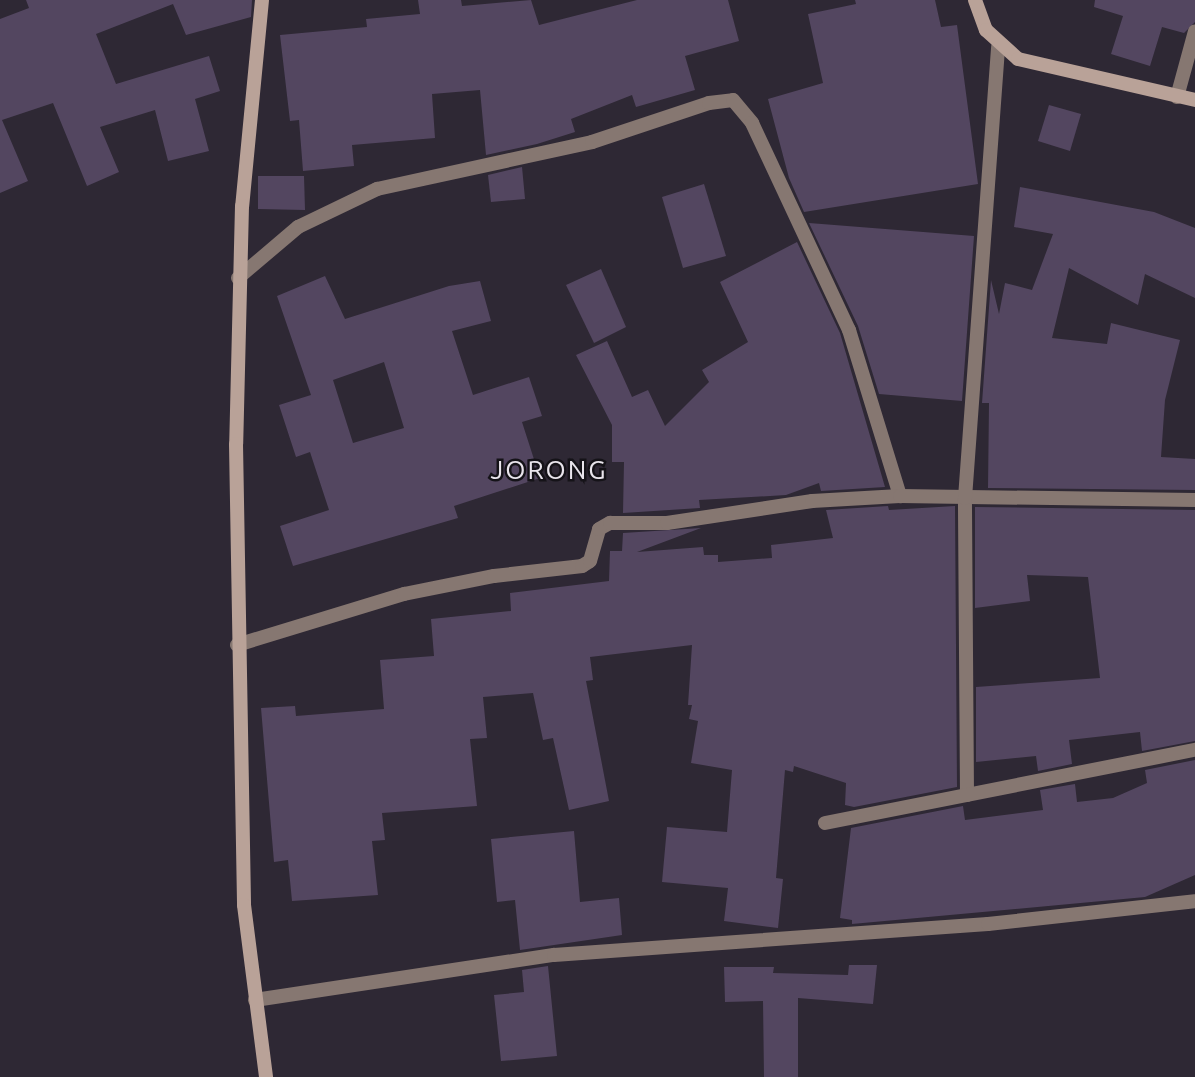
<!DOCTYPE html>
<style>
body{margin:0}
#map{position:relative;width:1195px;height:1077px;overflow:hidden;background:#2e2834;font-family:Ubuntu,sans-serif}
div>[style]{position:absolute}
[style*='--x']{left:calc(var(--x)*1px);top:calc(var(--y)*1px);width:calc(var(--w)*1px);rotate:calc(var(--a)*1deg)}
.building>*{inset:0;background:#534660}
.street>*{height:14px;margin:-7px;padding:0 7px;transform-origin:7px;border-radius:7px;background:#867771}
.secondary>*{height:14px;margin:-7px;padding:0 7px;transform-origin:7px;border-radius:7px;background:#b9a298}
span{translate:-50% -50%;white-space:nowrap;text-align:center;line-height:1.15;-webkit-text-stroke:5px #151318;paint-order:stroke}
.quarter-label{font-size:26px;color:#e9e5ec;letter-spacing:2px}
</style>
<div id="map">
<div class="building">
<div style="clip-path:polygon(26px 0,252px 0,251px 17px,186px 35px,173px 4px,96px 34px,116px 84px,209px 56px,220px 91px,195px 99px,209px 151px,168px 161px,155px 110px,100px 127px,119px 172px,87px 186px,53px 103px,2px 120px,28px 181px,0 193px,0 19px,29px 8px)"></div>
<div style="clip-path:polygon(418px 0,461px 0,462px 6px,531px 0,539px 25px,637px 0,728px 0,739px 41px,685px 56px,695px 90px,636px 107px,632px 95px,571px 119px,575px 132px,537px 144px,486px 155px,480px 90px,432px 94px,435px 138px,352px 145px,354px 166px,303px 171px,299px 120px,290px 121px,280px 35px,367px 27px,366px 19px,420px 14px)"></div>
<div style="clip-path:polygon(855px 0,935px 0,941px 27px,957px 25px,978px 184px,804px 212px,789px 178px,768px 99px,823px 83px,808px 14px,856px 4px)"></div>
<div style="clip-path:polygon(1095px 0,1195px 0,1195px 22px,1184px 33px,1162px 27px,1150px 66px,1111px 54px,1123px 16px,1094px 7px)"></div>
<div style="clip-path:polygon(1049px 105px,1081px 114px,1070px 151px,1038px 141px)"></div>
<div style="clip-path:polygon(522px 167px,525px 199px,491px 202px,488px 175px)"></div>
<div style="clip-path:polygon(258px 176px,304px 176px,305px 210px,258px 209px)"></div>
<div style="clip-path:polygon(704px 184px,726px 256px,683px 268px,662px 197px)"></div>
<div style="clip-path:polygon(1020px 187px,1154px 212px,1195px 228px,1195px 298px,1145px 274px,1138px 305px,1069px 268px,1052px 338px,1107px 344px,1111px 323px,1180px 340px,1165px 400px,1161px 457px,1195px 459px,1195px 490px,988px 488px,989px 403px,982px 403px,991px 280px,999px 314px,1005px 283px,1032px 290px,1053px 234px,1014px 227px)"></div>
<div style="clip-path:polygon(809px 223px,974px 236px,962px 401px,879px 394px,858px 326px)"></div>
<div style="clip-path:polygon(797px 242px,840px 333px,885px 487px,821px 491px,819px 483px,786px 495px,699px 500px,700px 508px,623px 513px,624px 462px,612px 462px,612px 425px,576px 355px,607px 341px,632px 397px,648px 390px,665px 426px,709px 382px,702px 370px,748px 342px,720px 282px)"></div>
<div style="clip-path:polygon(601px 269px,626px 327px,594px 343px,566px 285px)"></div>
<div style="clip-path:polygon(evenodd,325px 276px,345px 319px,449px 286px,480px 281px,491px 321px,452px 331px,473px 395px,529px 377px,542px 416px,522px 422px,540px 478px,454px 506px,458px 518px,293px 566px,280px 526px,329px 510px,310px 452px,296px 457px,279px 405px,311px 395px,277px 296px,325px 276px,384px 362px,404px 428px,353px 443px,333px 380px,384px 362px)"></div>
<div style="clip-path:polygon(888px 506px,889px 510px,955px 506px,957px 787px,854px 807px,845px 805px,846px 783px,794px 766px,793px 772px,785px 770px,776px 878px,783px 879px,778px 928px,724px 921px,728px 888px,662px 882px,667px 827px,727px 832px,732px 770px,691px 763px,698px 721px,689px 719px,692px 705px,688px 705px,692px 645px,590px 657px,593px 680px,586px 681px,609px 801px,569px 810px,553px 738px,543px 740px,533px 693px,483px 697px,487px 738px,470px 739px,477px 806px,382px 813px,385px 840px,372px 841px,378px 895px,292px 901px,288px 860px,274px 862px,261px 708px,295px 706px,296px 716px,384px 709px,380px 660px,434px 656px,431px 619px,511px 611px,510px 593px,609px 581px,610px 551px,622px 551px,623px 533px,701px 528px,637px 552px,703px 547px,704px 555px,718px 555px,718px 562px,772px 558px,771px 545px,833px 538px,826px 510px)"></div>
<div style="clip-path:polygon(975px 507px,1195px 510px,1195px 741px,1142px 751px,1140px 732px,1069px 740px,1072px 764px,1038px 771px,1036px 756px,976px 762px,976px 687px,1100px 678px,1088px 577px,1027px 575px,1030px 601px,975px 608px)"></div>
<div style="clip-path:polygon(1195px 760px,1195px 875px,1145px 897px,852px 924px,852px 920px,840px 918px,851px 828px,963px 806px,965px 820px,1043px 810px,1040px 790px,1075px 784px,1077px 802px,1113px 798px,1147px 783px,1145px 770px)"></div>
<div style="clip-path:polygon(574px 831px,580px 902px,619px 898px,622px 935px,520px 950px,515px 900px,497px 902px,491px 839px)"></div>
<div style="clip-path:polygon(849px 965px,877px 965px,873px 1004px,798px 998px,798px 1077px,764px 1077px,763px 1001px,725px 1002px,724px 967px,774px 967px,773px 973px,848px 975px)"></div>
<div style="clip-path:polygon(548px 966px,557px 1056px,501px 1061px,494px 995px,524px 992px,522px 970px)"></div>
</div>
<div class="street">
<div style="--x:1177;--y:97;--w:68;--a:-74.7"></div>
<div style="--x:238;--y:278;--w:79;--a:-40.4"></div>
<div style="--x:298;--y:227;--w:88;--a:-25.7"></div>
<div style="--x:377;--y:189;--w:220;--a:-12.3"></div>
<div style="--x:592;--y:142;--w:123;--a:-18.4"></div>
<div style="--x:709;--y:103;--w:24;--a:-7"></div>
<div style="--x:733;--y:100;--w:30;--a:50"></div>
<div style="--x:752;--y:123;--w:229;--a:64.9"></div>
<div style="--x:849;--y:330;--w:174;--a:72.9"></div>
<div style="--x:237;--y:645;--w:175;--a:-17"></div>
<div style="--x:404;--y:594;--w:92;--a:-11.3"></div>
<div style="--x:494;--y:576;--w:89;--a:-6.5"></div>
<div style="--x:582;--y:566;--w:9;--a:-32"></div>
<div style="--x:590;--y:561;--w:33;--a:-74"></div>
<div style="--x:599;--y:529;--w:13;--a:-29"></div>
<div style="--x:610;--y:523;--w:57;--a:0"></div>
<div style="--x:667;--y:523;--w:147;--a:-8.6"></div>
<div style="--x:812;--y:501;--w:88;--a:-3.3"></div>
<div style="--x:900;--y:496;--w:295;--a:0.8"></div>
<div style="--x:967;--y:795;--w:297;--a:-90.4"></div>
<div style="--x:965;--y:498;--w:453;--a:-85.8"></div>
<div style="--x:825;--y:823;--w:377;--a:-11.2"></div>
<div style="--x:255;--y:1000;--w:302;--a:-8.6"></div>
<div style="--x:554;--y:955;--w:435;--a:-4.1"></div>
<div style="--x:988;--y:924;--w:208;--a:-6.3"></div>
</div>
<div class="secondary">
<div style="--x:262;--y:0;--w:207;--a:95.5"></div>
<div style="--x:242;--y:206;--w:238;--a:91.4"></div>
<div style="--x:236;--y:444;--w:461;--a:89"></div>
<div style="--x:244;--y:905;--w:173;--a:82.7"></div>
<div style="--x:975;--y:0;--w:32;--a:70"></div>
<div style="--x:986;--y:30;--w:43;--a:42.2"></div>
<div style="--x:1018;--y:59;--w:182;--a:13"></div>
</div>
<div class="quarter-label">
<span style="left:549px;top:470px">JORONG</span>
</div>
</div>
